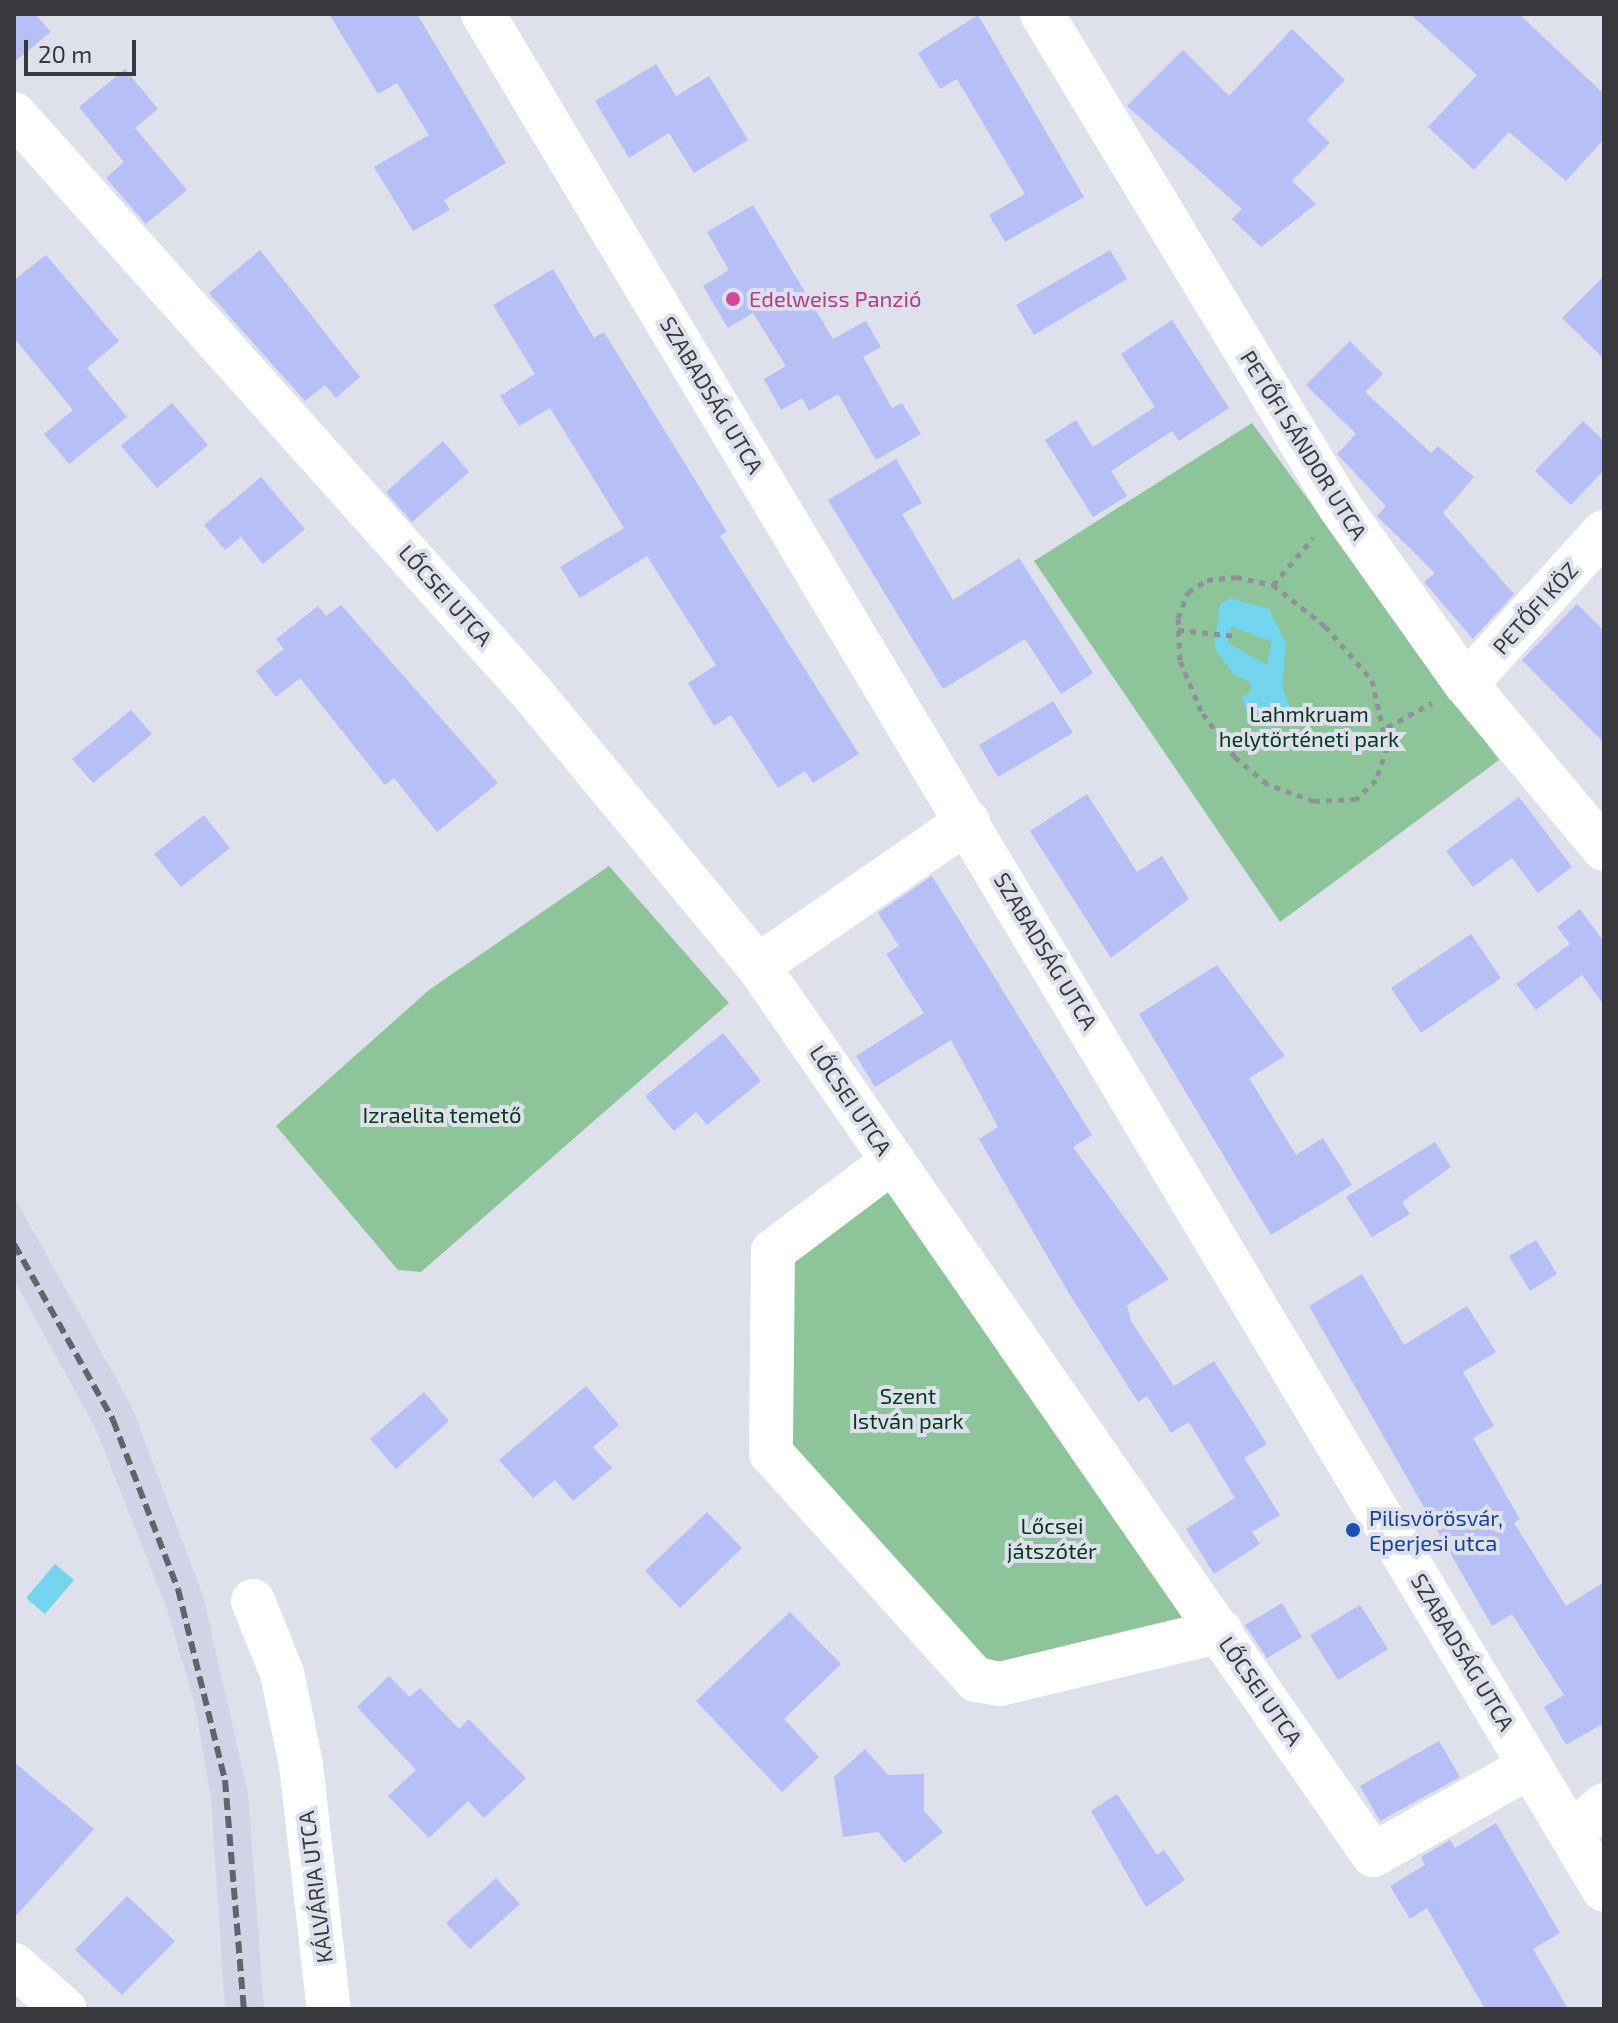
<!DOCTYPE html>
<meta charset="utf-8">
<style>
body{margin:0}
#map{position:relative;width:1618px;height:2023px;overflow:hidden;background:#dee0ec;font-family:"Exo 2",sans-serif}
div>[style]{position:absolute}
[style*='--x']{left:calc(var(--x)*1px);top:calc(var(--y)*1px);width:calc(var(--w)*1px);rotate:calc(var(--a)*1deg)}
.built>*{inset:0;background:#d1d4e7}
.green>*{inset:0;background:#8ec49a}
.water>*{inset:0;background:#73d4ee}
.building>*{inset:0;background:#b7bff7}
.path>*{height:5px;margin-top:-2.5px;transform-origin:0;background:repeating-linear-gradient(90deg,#8f9099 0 6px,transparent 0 12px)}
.minor>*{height:44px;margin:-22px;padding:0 22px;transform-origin:22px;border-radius:22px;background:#fff}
.rail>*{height:6px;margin-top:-3px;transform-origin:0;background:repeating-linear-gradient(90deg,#63646a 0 12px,transparent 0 18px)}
.dots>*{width:22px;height:22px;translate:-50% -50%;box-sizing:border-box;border:4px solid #dee0ec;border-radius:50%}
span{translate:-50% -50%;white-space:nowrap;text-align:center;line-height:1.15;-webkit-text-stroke:8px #dee0ec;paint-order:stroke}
.hotel-label{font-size:22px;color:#b23c85}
.left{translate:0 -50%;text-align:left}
.street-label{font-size:22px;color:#38393d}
.park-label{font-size:22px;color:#053919}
.transit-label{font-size:22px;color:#164399}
.frame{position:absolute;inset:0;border:16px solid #38393d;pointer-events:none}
.scale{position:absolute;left:24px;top:40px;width:112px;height:36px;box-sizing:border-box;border:4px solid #38393d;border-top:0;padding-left:10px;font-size:24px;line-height:28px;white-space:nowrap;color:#38393d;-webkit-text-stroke:6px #dee0ec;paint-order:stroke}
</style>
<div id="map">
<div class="built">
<div style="clip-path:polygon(14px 1197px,131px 1405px,203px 1596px,248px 1793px,264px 2009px,225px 2009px,211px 1799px,195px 1705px,167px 1609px,95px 1427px,14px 1280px)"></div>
</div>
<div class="green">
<div style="clip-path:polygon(1252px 423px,1499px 760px,1280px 922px,1034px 561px)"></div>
<div style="clip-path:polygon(609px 866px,729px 1003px,421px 1272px,398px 1270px,276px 1126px,429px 990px)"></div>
<div style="clip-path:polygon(891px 1184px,1195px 1616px,1005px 1663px,977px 1656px,788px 1445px,790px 1256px)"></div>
</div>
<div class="water">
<div style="clip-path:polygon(evenodd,1230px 598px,1269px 609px,1286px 643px,1282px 685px,1292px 713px,1283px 725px,1247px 712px,1242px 697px,1251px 692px,1250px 682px,1234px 675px,1214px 647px,1220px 605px,1230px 598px,1231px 626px,1272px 642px,1267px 665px,1228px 643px,1231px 626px)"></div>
<div style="clip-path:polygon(55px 1564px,74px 1580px,45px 1614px,26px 1598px)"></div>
</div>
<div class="building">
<div style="clip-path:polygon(14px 14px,35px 14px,51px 32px,14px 62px)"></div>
<div style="clip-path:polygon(329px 14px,417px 14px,506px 163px,444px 200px,450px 210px,413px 231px,374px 167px,429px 135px,397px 83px,378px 94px)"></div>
<div style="clip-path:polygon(1410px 14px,1519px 14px,1604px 94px,1604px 139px,1566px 181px,1509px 132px,1474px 170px,1428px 127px,1477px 75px)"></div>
<div style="clip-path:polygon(978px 15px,1084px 197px,1005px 242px,989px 215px,1025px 194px,957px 79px,940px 89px,918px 53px)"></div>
<div style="clip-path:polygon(1292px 29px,1345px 80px,1307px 120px,1330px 143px,1292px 181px,1316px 204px,1261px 247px,1232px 219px,1242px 209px,1127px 106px,1183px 50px,1229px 96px)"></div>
<div style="clip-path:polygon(656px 64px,676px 96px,709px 76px,748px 140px,694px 173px,669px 133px,629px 158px,595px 101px)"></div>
<div style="clip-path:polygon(125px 69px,158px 109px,135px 128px,187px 190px,146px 224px,106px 178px,124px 162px,79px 107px)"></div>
<div style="clip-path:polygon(753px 205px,833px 339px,866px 321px,881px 347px,863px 357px,892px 408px,902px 403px,921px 434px,876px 460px,838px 394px,809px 411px,802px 398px,781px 410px,764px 379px,786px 366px,753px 313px,728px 328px,703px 286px,729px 270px,707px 232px)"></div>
<div style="clip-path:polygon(260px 250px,360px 377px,336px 398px,325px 385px,305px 401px,209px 293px)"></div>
<div style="clip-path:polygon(1110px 250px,1127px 279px,1034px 335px,1016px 305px)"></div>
<div style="clip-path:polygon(46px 255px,119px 341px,87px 368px,127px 417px,69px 464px,44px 434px,73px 410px,14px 338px,14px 280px)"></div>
<div style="clip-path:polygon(553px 269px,594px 338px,604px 332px,727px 532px,720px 536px,859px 754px,813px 783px,805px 771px,778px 788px,731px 715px,714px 726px,688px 683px,716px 665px,647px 556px,580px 598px,560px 567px,624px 528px,550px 408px,519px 426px,500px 396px,535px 374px,493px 305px)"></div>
<div style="clip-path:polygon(1604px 276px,1604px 359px,1562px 318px)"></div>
<div style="clip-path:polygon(1172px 320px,1229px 408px,1179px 441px,1172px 431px,1111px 471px,1127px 496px,1093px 517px,1045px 440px,1076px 420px,1093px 447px,1155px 407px,1121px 354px)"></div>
<div style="clip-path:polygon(1350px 341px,1383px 374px,1365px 392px,1431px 453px,1438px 446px,1474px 477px,1443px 513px,1514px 594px,1473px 639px,1424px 582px,1435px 573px,1377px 516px,1386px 506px,1337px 454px,1356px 434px,1306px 385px)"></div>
<div style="clip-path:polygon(172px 403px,208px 445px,157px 488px,121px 446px)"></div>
<div style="clip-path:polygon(1583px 421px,1604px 441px,1604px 470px,1571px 505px,1535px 471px)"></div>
<div style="clip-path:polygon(443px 441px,469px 472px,412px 522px,386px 492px)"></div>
<div style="clip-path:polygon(896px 459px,922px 503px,902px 514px,953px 600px,1019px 558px,1093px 673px,1061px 694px,1025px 639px,943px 689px,828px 500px)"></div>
<div style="clip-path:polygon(261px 477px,305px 529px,263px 564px,241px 537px,225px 550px,204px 525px)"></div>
<div style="clip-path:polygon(1577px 604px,1604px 631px,1604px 743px,1522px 660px)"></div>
<div style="clip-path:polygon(341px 605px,498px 783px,437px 832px,394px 778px,385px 785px,300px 678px,276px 697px,256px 671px,284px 649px,276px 639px,318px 606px,326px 616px)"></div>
<div style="clip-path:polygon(1053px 701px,1073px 733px,998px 777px,979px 745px)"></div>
<div style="clip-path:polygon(131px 710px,152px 734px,93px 783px,72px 759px)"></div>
<div style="clip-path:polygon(1087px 794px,1137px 872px,1162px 856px,1189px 899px,1111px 958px,1030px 831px)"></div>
<div style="clip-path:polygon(1519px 797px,1572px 867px,1538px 893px,1512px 858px,1473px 887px,1446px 851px)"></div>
<div style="clip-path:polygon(204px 815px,230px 848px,181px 887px,154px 854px)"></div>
<div style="clip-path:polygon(932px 876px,1092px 1135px,1073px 1147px,1169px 1279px,1127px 1305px,1131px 1321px,1174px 1386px,1214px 1361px,1267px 1444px,1244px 1458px,1280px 1515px,1252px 1532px,1260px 1544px,1214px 1574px,1186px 1529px,1235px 1498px,1189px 1422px,1171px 1433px,1147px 1396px,1138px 1402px,1070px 1295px,979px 1139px,998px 1127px,951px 1040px,875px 1087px,856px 1056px,924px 1013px,886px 954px,899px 946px,878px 913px)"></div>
<div style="clip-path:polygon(1580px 909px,1604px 942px,1604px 1005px,1582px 975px,1536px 1010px,1516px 984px,1570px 944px,1557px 927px)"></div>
<div style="clip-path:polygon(1471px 934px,1501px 978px,1421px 1033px,1391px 988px)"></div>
<div style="clip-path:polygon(1217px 965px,1285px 1056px,1249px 1078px,1296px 1155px,1323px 1138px,1352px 1185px,1271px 1235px,1139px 1014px)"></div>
<div style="clip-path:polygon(723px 1033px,761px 1081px,707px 1125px,696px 1112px,674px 1131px,645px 1096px)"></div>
<div style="clip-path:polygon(1435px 1142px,1451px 1167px,1402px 1202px,1410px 1214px,1372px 1237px,1346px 1197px)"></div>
<div style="clip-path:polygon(1536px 1240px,1557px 1274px,1530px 1291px,1509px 1256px)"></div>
<div style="clip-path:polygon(1362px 1274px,1404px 1345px,1467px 1306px,1496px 1352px,1463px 1372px,1494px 1426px,1473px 1438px,1520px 1519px,1514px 1523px,1566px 1606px,1604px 1582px,1604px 1723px,1566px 1745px,1544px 1707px,1564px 1695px,1512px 1614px,1492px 1626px,1309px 1306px)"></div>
<div style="clip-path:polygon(586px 1386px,619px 1425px,593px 1447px,612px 1468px,573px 1501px,555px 1480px,533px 1498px,499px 1460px)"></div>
<div style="clip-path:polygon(424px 1392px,449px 1421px,396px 1469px,370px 1439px)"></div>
<div style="clip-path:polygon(707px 1512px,742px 1548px,680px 1608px,645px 1571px)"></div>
<div style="clip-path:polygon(1282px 1603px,1302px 1637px,1267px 1658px,1245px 1625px)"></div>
<div style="clip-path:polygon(1360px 1605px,1388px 1649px,1338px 1680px,1310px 1635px)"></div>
<div style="clip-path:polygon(790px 1612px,841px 1664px,784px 1719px,819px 1757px,782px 1792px,696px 1701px)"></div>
<div style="clip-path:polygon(389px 1676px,410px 1697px,420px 1688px,459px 1729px,469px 1719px,526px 1778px,484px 1818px,468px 1801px,429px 1838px,388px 1796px,416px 1770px,357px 1707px)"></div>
<div style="clip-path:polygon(1439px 1741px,1460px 1777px,1380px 1821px,1360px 1786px)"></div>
<div style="clip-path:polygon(865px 1749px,888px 1775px,924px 1774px,924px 1811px,943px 1832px,905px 1863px,878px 1832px,843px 1837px,834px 1777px)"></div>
<div style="clip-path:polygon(14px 1762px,94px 1829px,14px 1918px)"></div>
<div style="clip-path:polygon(1117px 1794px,1157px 1855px,1164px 1850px,1185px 1880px,1146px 1907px,1091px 1811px)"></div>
<div style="clip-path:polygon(1496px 1823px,1560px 1933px,1533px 1949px,1568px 2009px,1485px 2009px,1427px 1908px,1410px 1919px,1390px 1886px,1425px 1865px,1421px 1857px,1450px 1840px,1455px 1848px)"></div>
<div style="clip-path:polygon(496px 1878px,520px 1904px,470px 1949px,446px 1923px)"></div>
<div style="clip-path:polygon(127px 1896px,175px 1941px,122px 1995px,75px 1950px)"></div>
</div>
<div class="path">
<div style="--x:1236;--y:577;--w:38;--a:12"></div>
<div style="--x:1273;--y:585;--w:66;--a:38.3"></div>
<div style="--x:1325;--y:626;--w:72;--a:49"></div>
<div style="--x:1372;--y:680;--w:69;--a:77.4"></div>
<div style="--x:1387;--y:747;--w:35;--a:108"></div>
<div style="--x:1376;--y:780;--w:28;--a:136"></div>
<div style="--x:1356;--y:799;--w:42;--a:177.3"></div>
<div style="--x:1314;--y:801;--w:50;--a:-160.1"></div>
<div style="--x:1267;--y:784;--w:42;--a:-139.8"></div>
<div style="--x:1235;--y:757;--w:57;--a:-126.5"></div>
<div style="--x:1201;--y:711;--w:55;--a:-112.4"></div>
<div style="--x:1180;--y:660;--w:42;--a:-92.7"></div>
<div style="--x:1178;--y:618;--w:28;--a:-69"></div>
<div style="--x:1188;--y:592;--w:22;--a:-32"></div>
<div style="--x:1207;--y:580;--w:29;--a:-6"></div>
<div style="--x:1273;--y:585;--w:62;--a:-49.6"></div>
<div style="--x:1178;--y:630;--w:59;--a:5.8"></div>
<div style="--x:1387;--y:727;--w:51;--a:-28.1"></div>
</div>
<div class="minor">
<div style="--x:483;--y:14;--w:2185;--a:59.14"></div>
<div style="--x:1042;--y:14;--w:576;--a:58.85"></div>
<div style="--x:1340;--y:507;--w:217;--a:54.6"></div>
<div style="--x:1466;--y:684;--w:215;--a:50.1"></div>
<div style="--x:14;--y:114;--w:777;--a:48.18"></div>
<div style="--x:532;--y:693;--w:354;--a:50.4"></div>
<div style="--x:758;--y:966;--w:1081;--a:55.32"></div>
<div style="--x:1373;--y:1855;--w:181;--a:-29.4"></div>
<div style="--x:1466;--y:684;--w:205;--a:-47.8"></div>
<div style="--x:758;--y:966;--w:255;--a:-34.6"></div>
<div style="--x:893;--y:1161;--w:150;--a:143.1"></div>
<div style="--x:773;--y:1251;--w:202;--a:90.6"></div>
<div style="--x:771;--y:1453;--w:306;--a:47.9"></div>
<div style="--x:976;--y:1680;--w:24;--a:9"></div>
<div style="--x:1000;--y:1684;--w:227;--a:-13.5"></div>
<div style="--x:253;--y:1601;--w:78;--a:68.1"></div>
<div style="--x:282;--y:1673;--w:94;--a:78.3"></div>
<div style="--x:301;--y:1765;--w:246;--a:83.5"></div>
<div style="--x:1571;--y:1834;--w:44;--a:-41.3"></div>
<div style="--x:14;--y:1965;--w:67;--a:41.3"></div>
</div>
<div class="rail">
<div style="--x:14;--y:1244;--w:202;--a:60.6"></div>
<div style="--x:113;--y:1420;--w:181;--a:69"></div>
<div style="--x:178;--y:1589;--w:197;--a:76.2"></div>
<div style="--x:225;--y:1780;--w:230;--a:85.3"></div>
</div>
<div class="dots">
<div style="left:733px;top:299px;background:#d1479c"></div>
<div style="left:1353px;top:1530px;background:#1a4fb4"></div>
</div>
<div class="hotel-label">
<span class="left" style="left:749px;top:299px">Edelweiss Panzió</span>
</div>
<div class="street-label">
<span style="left:712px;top:395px;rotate:59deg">SZABADSÁG UTCA</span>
<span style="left:1304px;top:445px;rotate:58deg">PETŐFI SÁNDOR UTCA</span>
<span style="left:446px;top:595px;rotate:48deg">LŐCSEI UTCA</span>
<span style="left:1535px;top:608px;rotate:-48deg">PETŐFI KÖZ</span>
<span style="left:1046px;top:951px;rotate:59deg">SZABADSÁG UTCA</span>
<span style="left:851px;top:1100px;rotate:56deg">LŐCSEI UTCA</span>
<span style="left:1463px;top:1652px;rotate:59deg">SZABADSÁG UTCA</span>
<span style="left:1261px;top:1691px;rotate:55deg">LŐCSEI UTCA</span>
<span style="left:315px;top:1887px;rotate:-97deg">KÁLVÁRIA UTCA</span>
</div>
<div class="park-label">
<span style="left:1309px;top:726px">Lahmkruam<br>helytörténeti park</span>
<span style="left:442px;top:1115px">Izraelita temető</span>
<span style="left:908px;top:1408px">Szent<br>István park</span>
<span style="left:1052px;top:1538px">Lőcsei<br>játszótér</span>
</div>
<div class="transit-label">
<span class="left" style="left:1369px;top:1530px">Pilisvörösvár,<br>Eperjesi utca</span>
</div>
<div class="frame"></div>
<div class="scale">20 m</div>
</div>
